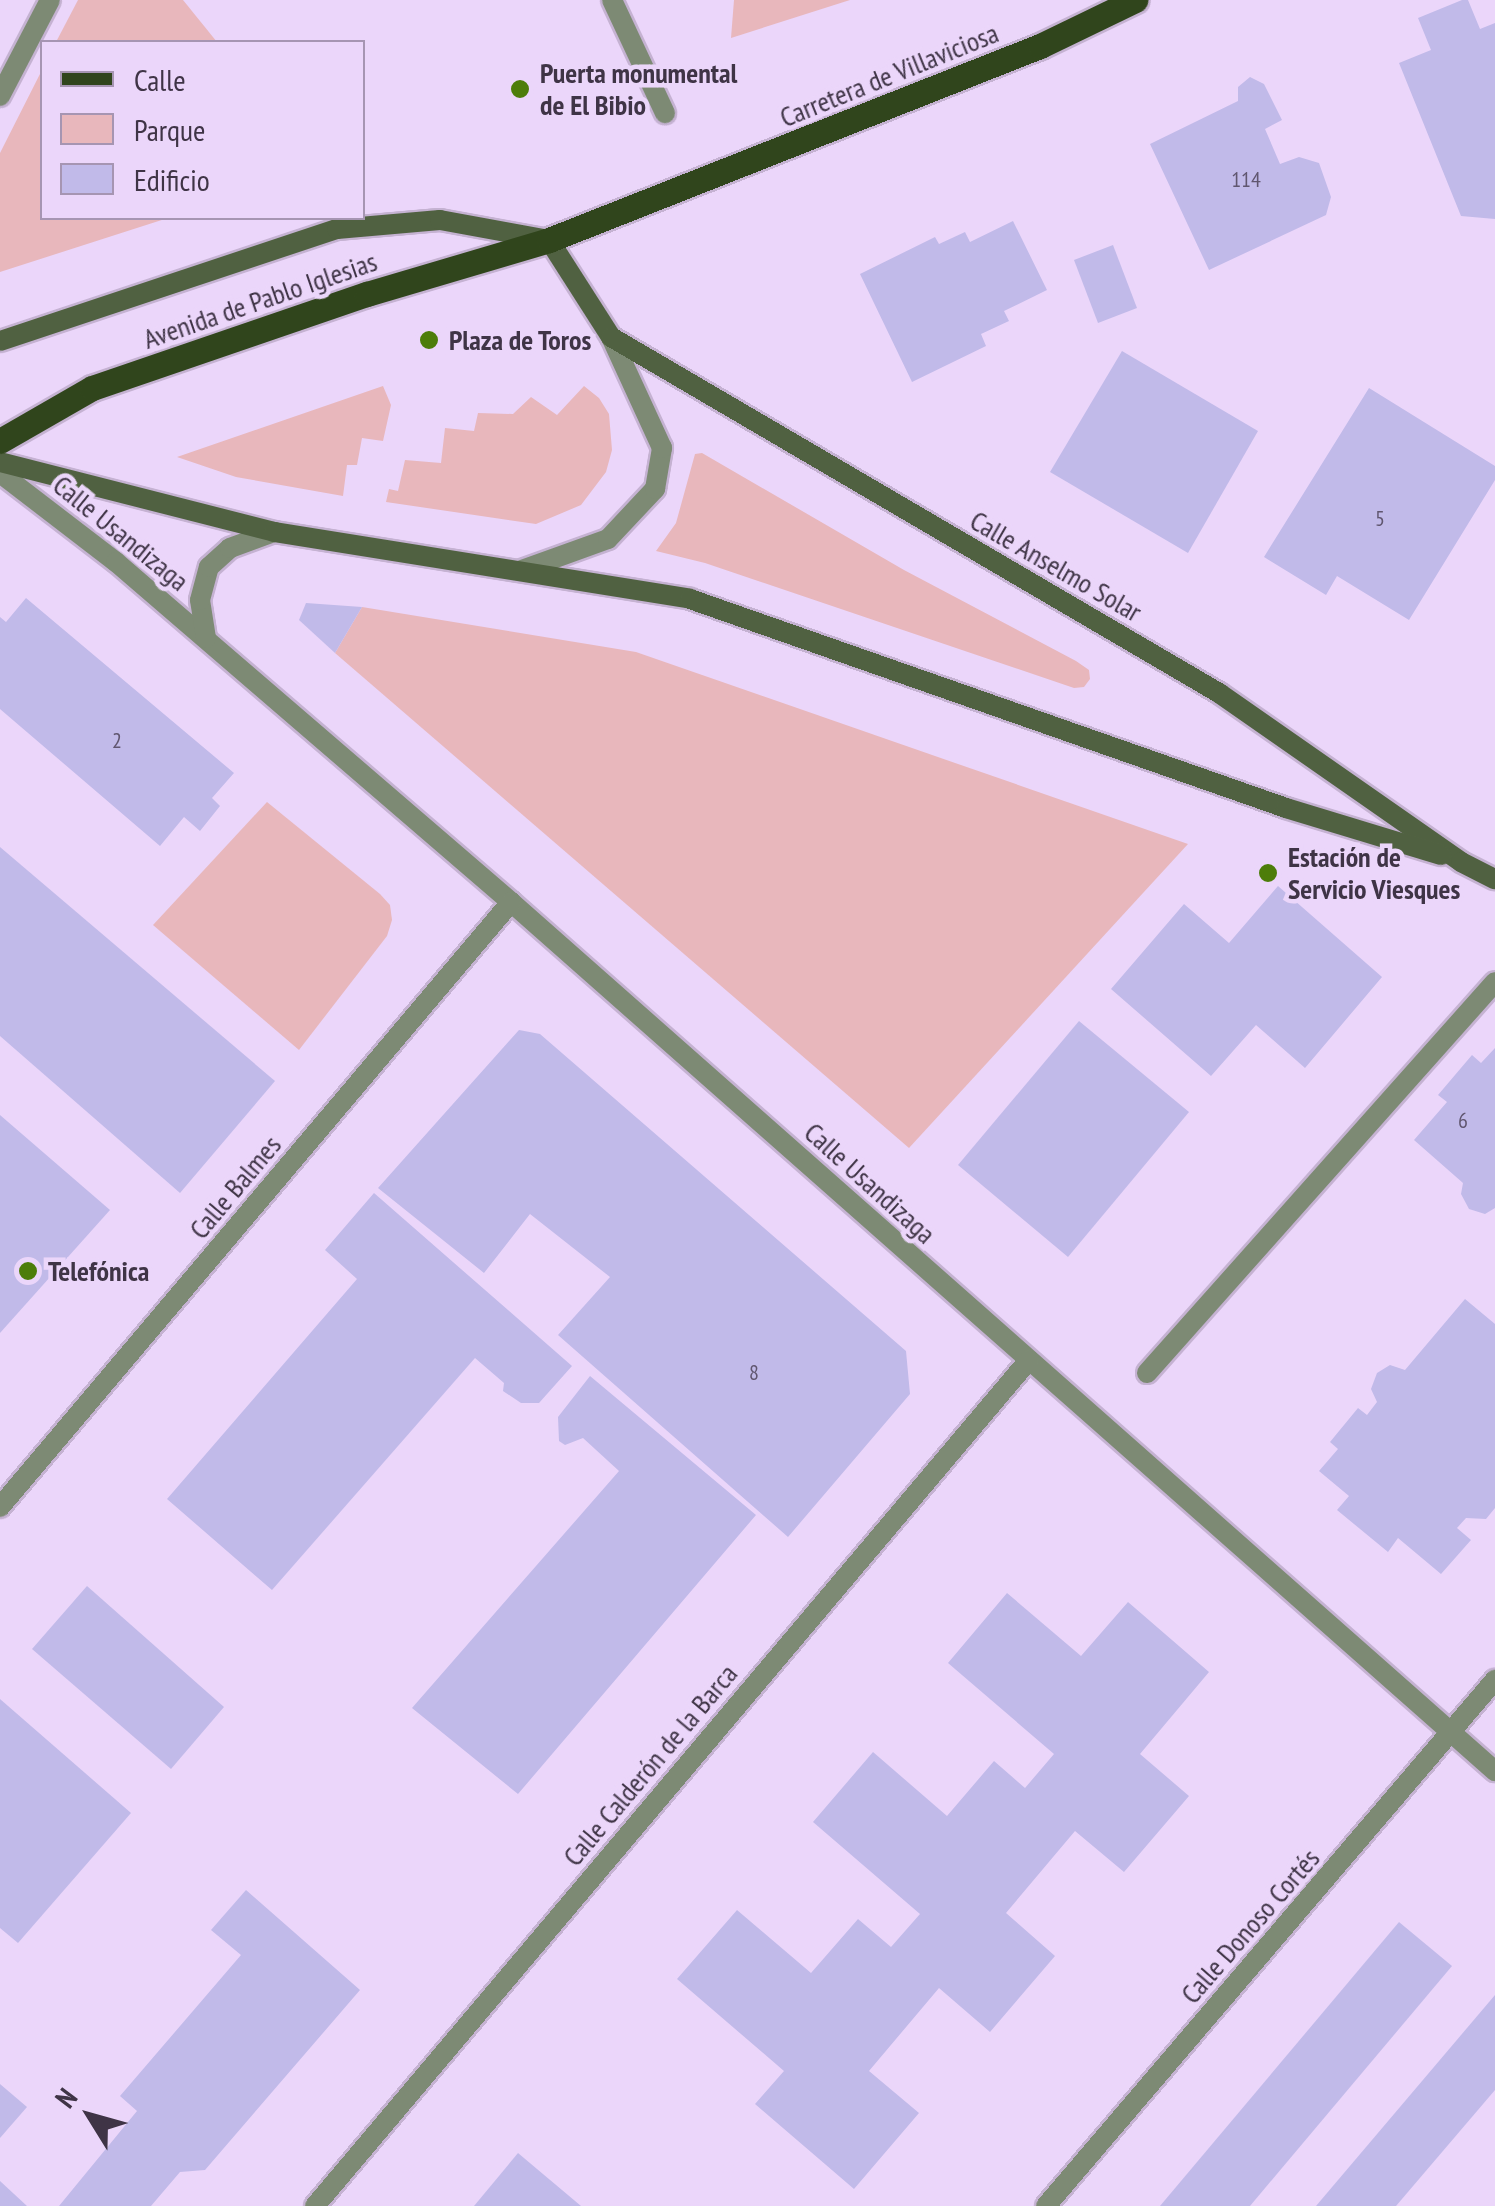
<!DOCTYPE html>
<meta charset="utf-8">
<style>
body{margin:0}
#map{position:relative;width:1495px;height:2206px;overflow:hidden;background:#ebd6fa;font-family:"PT Sans Narrow",sans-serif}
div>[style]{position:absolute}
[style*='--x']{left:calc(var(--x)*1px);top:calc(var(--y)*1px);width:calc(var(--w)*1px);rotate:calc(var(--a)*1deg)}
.green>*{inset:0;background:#e8b7bc}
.building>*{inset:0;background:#c1bae9}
.roads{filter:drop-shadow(2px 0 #c5b2d2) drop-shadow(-2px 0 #c5b2d2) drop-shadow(0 2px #c5b2d2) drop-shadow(0 -2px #c5b2d2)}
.street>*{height:20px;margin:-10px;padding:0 10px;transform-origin:10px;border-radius:10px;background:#7d8a74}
.secondary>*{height:20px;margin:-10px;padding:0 10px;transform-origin:10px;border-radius:10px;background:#506141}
.primary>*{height:25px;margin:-12.5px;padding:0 12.5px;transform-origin:12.5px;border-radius:12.5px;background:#30451c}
.dots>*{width:28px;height:28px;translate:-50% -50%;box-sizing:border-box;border:5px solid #ebd6fa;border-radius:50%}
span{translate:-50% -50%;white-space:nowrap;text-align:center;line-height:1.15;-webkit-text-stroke:9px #ebd6fa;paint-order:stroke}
.number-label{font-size:22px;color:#60566f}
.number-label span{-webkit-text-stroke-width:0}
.poi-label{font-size:28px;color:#3f3446;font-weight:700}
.left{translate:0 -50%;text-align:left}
.street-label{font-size:28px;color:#3f3446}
.legend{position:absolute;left:40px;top:40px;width:325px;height:180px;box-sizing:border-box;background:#ebd6fa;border:2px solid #a695b2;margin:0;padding:12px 18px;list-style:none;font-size:30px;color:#3f3446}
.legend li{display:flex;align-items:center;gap:20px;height:50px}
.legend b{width:50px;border:2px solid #a695b2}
.north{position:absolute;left:40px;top:2066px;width:100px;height:100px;-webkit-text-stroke:8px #ebd6fa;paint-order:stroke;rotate:307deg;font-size:28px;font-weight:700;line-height:40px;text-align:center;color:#3f3446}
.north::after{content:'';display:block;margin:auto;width:35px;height:45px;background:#3f3446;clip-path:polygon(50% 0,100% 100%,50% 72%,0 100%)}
</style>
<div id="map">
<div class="green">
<div style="clip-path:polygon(78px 0,183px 0,217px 42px,56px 42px)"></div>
<div style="clip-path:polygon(734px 0,850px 0,731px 38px)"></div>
<div style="clip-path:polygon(42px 70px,42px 218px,168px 218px,0 272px,0 153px)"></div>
<div style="clip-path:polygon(383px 386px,391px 405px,383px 441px,362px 438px,357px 465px,347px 465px,343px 496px,236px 477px,177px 457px)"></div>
<div style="clip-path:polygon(584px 386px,599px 398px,609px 414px,612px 450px,606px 472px,581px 505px,536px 524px,386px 502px,389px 489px,398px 491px,405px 460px,441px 463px,445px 428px,474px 431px,478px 413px,513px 414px,531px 397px,557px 415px)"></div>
<div style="clip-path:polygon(702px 453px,904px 570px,1076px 661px,1089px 670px,1090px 679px,1084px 687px,1074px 688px,705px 563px,656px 551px,676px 523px,695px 454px)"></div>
<div style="clip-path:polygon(362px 607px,636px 652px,1188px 844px,909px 1148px,335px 653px)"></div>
<div style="clip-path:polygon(267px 802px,380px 894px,390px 905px,392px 920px,387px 936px,299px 1050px,153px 925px)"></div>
</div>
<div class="building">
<div style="clip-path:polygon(1462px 0,1468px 0,1480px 29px,1495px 23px,1495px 219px,1461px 216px,1399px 63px,1431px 50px,1418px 18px)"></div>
<div style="clip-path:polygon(1250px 77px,1264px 84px,1282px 120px,1265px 129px,1280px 164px,1299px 157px,1319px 163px,1331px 197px,1326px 215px,1209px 270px,1150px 144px,1238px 101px,1238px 87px)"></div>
<div style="clip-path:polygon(1013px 221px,1047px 290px,1004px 311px,1009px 321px,981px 334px,986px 346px,912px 382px,860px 274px,935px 237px,939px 244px,965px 232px,970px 242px)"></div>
<div style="clip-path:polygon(1113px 245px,1137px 308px,1098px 323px,1074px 260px)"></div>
<div style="clip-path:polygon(1122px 351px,1258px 431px,1188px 553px,1050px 472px)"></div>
<div style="clip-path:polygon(1369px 388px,1495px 466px,1495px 480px,1409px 620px,1337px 576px,1326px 595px,1264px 557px)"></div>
<div style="clip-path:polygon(26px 598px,234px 773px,212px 798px,220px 806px,200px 831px,184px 817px,160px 846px,0 709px,0 617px,6px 622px)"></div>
<div style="clip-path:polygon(306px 603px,362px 607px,335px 653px,299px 620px)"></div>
<div style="clip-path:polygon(0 847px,275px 1081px,180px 1193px,0 1036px)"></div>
<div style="clip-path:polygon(1278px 886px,1382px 977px,1305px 1068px,1256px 1025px,1211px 1076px,1111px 989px,1184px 904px,1229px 943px)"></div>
<div style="clip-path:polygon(1079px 1021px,1189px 1112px,1068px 1257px,958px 1165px)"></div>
<div style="clip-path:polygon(519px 1030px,540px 1034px,906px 1351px,910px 1394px,788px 1537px,558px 1335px,610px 1277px,530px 1214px,484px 1273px,378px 1188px)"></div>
<div style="clip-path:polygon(1495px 1048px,1495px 1208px,1485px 1214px,1469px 1209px,1461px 1194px,1463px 1183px,1414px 1140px,1447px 1102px,1438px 1095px,1472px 1055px,1481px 1063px)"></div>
<div style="clip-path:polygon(0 1115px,110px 1210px,0 1333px)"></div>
<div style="clip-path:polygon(374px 1193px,572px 1366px,539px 1403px,521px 1403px,503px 1391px,504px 1383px,475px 1358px,272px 1590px,167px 1499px,357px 1279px,325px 1250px)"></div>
<div style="clip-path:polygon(1465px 1299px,1495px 1324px,1495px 1508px,1486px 1519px,1466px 1518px,1457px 1528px,1471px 1540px,1441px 1574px,1398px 1538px,1388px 1552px,1337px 1510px,1349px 1496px,1319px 1471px,1338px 1449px,1330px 1442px,1358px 1408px,1367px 1415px,1377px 1402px,1371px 1389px,1377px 1373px,1390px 1365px,1405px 1370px)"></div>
<div style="clip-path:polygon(590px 1376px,756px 1515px,518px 1794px,412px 1708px,619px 1471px,583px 1438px,565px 1445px,559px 1441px,558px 1417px)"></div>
<div style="clip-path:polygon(87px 1586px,224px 1707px,171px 1769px,32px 1649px)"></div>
<div style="clip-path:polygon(1007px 1593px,1081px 1656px,1128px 1602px,1209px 1672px,1140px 1754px,1189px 1796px,1124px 1872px,1075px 1831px,1006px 1913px,1055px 1956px,990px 2032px,939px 1988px,869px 2071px,919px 2113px,854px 2189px,755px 2104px,784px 2071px,677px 1979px,737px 1910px,811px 1973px,858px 1919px,891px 1947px,920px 1914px,813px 1822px,873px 1752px,947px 1816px,994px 1761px,1025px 1788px,1054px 1754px,948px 1663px)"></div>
<div style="clip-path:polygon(0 1699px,131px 1813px,18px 1943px,0 1928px)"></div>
<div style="clip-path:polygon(246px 1890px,360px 1990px,205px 2170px,180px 2172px,151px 2206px,59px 2206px,137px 2111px,120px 2096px,241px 1955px,211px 1930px)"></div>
<div style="clip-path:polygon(1399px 1922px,1452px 1966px,1250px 2206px,1160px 2206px)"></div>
<div style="clip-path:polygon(1495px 1995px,1495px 2090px,1396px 2206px,1316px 2206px)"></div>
<div style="clip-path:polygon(0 2084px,27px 2107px,0 2138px)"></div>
<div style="clip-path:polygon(518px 2153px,581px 2206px,474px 2206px)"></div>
<div style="clip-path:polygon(0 2181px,27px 2206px,0 2206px)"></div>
</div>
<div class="roads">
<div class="street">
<div style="--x:612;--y:0;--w:125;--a:64.9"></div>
<div style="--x:0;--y:96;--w:108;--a:-62.5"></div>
<div style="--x:0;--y:473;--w:146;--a:37.5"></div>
<div style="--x:116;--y:562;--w:521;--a:40.72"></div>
<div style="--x:511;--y:902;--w:1313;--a:41.45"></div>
<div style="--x:522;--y:570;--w:91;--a:-19.8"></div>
<div style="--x:608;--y:539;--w:69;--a:-46.8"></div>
<div style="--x:655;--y:489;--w:42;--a:-80.3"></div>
<div style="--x:662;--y:448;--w:122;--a:-114.7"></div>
<div style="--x:206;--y:638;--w:38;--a:-99"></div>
<div style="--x:200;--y:600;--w:34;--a:-75"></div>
<div style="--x:209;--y:567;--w:28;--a:-42"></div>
<div style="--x:230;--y:548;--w:47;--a:-20"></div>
<div style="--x:1147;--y:1373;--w:523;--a:-48.33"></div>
<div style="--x:0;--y:1507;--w:792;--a:-49.81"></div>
<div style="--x:315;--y:2206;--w:1107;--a:-49.84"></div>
<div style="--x:1046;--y:2206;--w:692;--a:-49.52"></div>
</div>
<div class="secondary">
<div style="--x:0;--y:341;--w:355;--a:-18.4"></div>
<div style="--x:337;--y:229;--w:103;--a:-5"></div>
<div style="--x:440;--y:220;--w:111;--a:10.4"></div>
<div style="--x:549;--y:240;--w:115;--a:57.4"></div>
<div style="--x:611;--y:337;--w:705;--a:30.35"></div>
<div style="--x:1219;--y:693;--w:295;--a:34.9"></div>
<div style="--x:1461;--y:862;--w:38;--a:27"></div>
<div style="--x:0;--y:462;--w:283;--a:14.3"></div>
<div style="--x:274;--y:532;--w:421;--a:9.1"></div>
<div style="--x:690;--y:599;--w:632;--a:19.32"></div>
<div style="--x:1286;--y:808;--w:162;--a:16.9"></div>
</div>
<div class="primary">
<div style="--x:0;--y:441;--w:106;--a:-29.9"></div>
<div style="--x:92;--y:388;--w:291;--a:-18.9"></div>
<div style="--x:367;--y:294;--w:190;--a:-16.5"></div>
<div style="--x:549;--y:240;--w:528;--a:-21.56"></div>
<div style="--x:1040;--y:46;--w:106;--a:-25.8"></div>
</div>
</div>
<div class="dots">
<div style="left:520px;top:89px;background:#4d7d0a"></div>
<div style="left:429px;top:340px;background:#4d7d0a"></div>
<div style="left:1268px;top:873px;background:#4d7d0a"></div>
<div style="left:28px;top:1271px;background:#4d7d0a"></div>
</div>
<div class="number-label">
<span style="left:1246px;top:180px">114</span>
<span style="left:1380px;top:519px">5</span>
<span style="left:117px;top:741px">2</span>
<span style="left:1463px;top:1121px">6</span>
<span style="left:754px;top:1373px">8</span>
</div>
<div class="poi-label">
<span class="left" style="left:540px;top:89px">Puerta monumental<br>de El Bibio</span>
<span class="left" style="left:449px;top:340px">Plaza de Toros</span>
<span class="left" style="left:1288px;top:873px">Estación de<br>Servicio Viesques</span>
<span class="left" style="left:48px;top:1271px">Telefónica</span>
</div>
<div class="street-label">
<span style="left:889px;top:75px;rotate:-22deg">Carretera de Villaviciosa</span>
<span style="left:260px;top:300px;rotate:-19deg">Avenida de Pablo Iglesias</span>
<span style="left:121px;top:533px;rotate:39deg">Calle Usandizaga</span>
<span style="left:1056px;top:566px;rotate:30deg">Calle Anselmo Solar</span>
<span style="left:870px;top:1183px;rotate:42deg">Calle Usandizaga</span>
<span style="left:235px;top:1187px;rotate:-50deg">Calle Balmes</span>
<span style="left:650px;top:1765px;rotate:-50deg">Calle Calderón de la Barca</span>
<span style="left:1250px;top:1926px;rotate:-49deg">Calle Donoso Cortés</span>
</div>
<ul class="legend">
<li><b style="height:12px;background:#30451c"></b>Calle</li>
<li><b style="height:28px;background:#e8b7bc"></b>Parque</li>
<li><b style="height:28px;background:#c1bae9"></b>Edificio</li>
</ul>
<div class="north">N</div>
</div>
